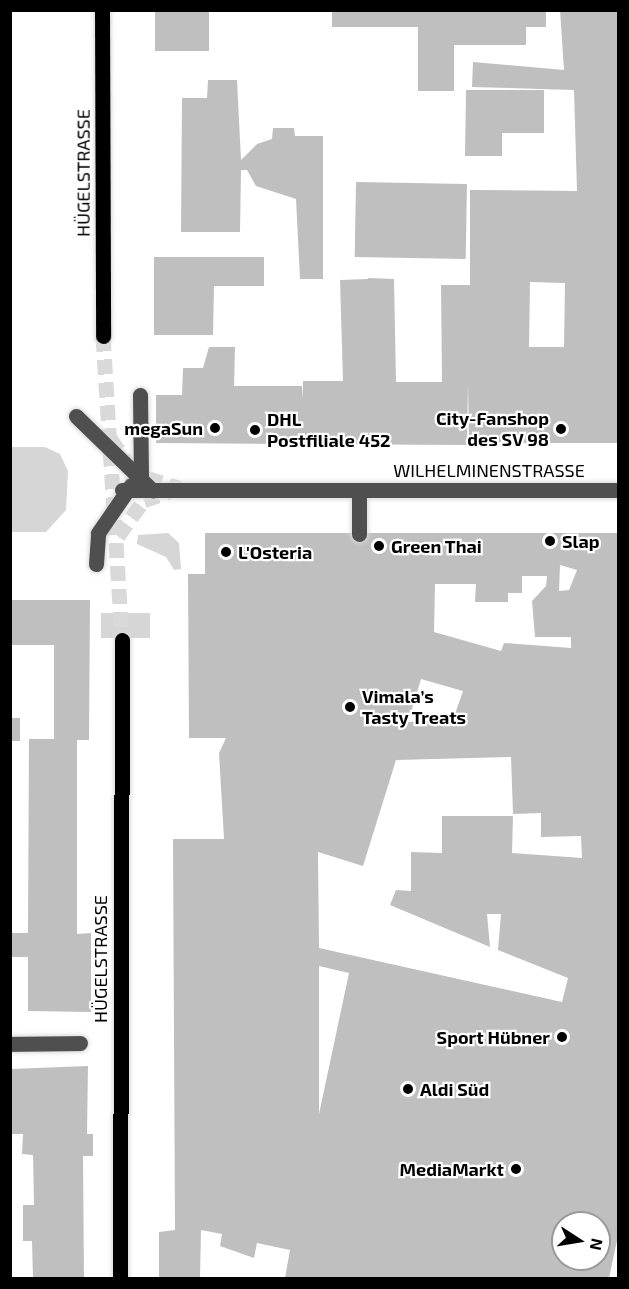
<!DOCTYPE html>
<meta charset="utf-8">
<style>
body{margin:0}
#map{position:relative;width:629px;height:1289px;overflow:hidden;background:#fff;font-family:"Exo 2",sans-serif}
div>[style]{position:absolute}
.green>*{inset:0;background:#d6d6d6;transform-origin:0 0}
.building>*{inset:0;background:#bfbfbf;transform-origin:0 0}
.major-tunnel>*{height:15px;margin-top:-7.5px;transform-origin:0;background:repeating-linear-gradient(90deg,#d9d9d9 0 15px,transparent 0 23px)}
.roads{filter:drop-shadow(0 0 2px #dbdbdb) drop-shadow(0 0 2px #dbdbdb)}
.minor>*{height:15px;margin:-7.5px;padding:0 7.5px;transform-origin:7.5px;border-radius:7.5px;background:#4f4f4f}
.major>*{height:15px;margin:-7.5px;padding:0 7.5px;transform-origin:7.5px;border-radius:7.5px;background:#000}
.dots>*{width:16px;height:16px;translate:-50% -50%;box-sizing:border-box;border:3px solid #fff;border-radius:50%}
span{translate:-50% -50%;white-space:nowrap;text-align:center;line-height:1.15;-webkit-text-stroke:4.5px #fff;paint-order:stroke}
.street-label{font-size:18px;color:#000}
.poi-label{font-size:18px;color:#000;font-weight:700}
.right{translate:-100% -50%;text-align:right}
.left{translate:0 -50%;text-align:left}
.frame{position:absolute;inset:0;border:12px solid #000;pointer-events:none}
.north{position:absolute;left:551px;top:1211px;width:60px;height:60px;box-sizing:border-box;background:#fff;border:2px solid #999;border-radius:50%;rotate:102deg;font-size:16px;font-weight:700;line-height:24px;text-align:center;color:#000}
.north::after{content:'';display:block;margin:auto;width:21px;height:27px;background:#000;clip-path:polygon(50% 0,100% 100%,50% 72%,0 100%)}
</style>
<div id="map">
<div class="green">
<i style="clip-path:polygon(11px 447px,45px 447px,60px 454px,68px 471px,66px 510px,46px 532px,11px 532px)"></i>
<i style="clip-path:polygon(168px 533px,179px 543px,181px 569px,174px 570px,166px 557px,137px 544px,138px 535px)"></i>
<i style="left:101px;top:613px;width:49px;height:25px"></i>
</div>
<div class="building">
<i style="left:155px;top:10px;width:54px;height:41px"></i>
<i style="clip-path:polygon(332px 10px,546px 10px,546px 27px,526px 27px,526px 45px,454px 45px,454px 91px,418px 91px,418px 27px,332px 27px)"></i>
<i style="clip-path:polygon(evenodd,560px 10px,618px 10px,618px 443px,469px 443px,468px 382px,467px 445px,156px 443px,156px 395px,182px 395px,183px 368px,203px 368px,209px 347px,235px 347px,234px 386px,302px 386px,303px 399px,303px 381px,343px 381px,340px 280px,368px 279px,368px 285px,368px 278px,394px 279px,396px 382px,442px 382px,441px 285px,470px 285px,470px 190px,577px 191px,574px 90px,472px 87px,473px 62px,564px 70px,560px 10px,530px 282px,565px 283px,564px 347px,529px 347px,530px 282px)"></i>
<i style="clip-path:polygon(208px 80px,237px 80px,241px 160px,257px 144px,272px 139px,273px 128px,294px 128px,295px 136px,323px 136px,323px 279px,300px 279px,296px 199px,256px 186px,247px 170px,241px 170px,240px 232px,181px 232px,182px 98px,207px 98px)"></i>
<i style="clip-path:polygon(466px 90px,544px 90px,544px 133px,502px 133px,502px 156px,465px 156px)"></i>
<i style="left:356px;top:182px;width:111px;height:75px;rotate:1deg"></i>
<i style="clip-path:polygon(154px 257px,264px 257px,264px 286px,214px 286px,213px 335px,154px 335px)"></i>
<i style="clip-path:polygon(evenodd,205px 533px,618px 533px,618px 1236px,609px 1278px,285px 1278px,290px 1250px,257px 1243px,254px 1258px,220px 1246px,222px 1234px,201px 1230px,200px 1278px,159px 1278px,159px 1232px,175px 1230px,173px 839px,224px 839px,219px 753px,226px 738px,189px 738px,188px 574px,205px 574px,205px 533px,560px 565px,577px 570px,569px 590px,559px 591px,560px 565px,205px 533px,522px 576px,547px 576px,546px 586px,532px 601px,535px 637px,571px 637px,571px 648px,504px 643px,501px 651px,434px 632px,435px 584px,476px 584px,475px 602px,508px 602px,508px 593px,522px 593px,522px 576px,205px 533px,421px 679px,463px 691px,455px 714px,447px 720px,408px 722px,421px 679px,205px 533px,511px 757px,513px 814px,541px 813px,541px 837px,581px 836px,582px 858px,512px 853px,513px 816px,442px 816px,442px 853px,411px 852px,411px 891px,396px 890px,390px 905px,490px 947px,487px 914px,501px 914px,498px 950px,568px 978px,562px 1002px,319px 948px,318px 852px,363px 866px,396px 760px,511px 757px,205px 533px,319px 966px,349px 973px,319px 1114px,319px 966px,205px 533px,563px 1223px,599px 1223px,599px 1259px,563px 1259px,563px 1223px)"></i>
<i style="clip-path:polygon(10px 600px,90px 600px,89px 740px,77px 740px,77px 934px,91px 933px,91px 1012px,28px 1011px,28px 957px,10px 957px,10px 933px,28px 933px,29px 739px,54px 739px,54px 645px,10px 645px)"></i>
<i style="left:10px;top:718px;width:10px;height:23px"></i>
<i style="clip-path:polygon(88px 1066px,87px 1134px,93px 1134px,93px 1156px,83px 1156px,84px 1278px,33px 1278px,32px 1241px,23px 1241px,23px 1205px,34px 1205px,33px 1155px,22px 1154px,23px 1134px,10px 1134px,11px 1069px)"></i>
</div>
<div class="major-tunnel">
<i style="left:103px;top:336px;width:305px;rotate:86.4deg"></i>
<i style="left:110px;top:438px;width:32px;rotate:55deg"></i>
<i style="left:128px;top:464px;width:24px;rotate:36deg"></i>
<i style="left:147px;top:478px;width:34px;rotate:17deg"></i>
<i style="left:118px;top:536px;width:44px;rotate:-54.2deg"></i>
<i style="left:144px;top:500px;width:26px;rotate:-18deg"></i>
</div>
<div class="roads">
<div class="minor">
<i style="left:140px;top:395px;width:83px;rotate:89.3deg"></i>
<i style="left:76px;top:416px;width:107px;rotate:44.2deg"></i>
<i style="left:122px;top:490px;width:496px"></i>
<i style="left:359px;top:490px;width:44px;rotate:90deg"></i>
<i style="left:96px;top:564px;width:31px;rotate:-86deg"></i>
<i style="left:98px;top:533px;width:58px;rotate:-55.5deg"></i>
<i style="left:10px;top:1044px;width:70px;rotate:-0.8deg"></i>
</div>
<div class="major">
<i style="left:102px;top:10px;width:326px;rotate:89.8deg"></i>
<i style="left:120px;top:1278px;width:638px;rotate:-89.82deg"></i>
</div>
</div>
<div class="dots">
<i style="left:215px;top:428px;background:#000"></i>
<i style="left:561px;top:429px;background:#000"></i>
<i style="left:255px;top:430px;background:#000"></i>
<i style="left:550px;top:541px;background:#000"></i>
<i style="left:379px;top:546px;background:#000"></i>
<i style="left:226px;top:552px;background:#000"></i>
<i style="left:350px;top:707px;background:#000"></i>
<i style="left:562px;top:1037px;background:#000"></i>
<i style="left:408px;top:1089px;background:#000"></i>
<i style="left:516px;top:1169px;background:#000"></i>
</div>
<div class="street-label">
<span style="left:83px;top:173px;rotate:-90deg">HÜGELSTRASSE</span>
<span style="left:489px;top:470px">WILHELMINENSTRASSE</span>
<span style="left:100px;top:959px;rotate:-90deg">HÜGELSTRASSE</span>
</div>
<div class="poi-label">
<span class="right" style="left:549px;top:429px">City-Fanshop<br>des SV 98</span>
<span class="left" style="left:267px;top:430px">DHL<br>Postfiliale 452</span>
<span class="right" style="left:203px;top:428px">megaSun</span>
<span class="left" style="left:562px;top:541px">Slap</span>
<span class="left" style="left:391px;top:546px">Green Thai</span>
<span class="left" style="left:238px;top:552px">L'Osteria</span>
<span class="left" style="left:362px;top:707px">Vimala’s<br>Tasty Treats</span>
<span class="right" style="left:550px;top:1037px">Sport Hübner</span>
<span class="left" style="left:420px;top:1089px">Aldi Süd</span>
<span class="right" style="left:504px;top:1169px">MediaMarkt</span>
</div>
<div class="frame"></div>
<div class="north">N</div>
</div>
